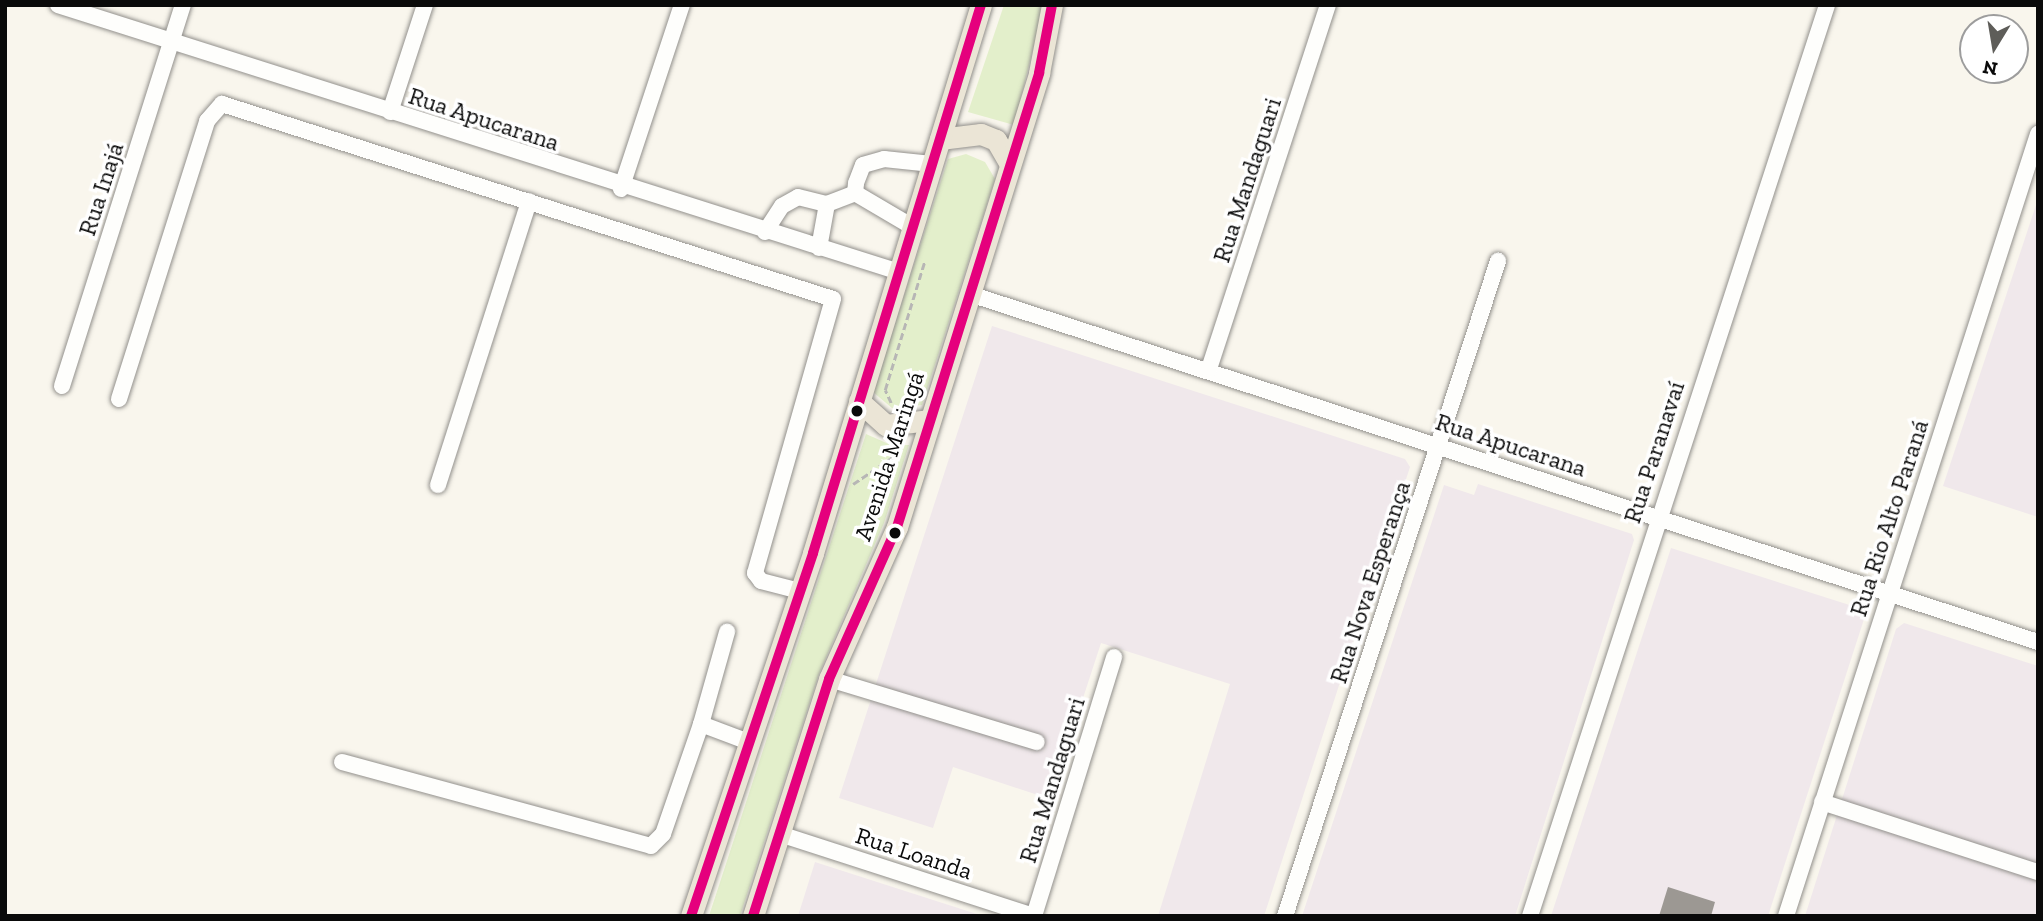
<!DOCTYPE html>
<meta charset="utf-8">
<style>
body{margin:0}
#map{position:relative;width:2043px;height:921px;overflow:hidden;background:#f9f6ed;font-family:"Zilla Slab",serif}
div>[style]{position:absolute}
.industrial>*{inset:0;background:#f0e8eb}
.green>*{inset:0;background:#e3efcb}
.building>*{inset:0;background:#9c9893}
.path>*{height:2.5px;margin-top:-1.25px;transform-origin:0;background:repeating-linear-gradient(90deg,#b7b6b5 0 7px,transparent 0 10.5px)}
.roads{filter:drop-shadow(0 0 2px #92908c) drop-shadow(0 0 2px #92908c)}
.minor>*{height:16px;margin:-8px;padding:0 8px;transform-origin:8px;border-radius:8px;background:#fefefc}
.major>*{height:21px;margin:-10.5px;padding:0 10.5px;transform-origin:10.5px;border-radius:10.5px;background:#ebe5d6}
.bus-1>*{height:10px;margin:-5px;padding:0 5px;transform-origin:5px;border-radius:5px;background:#e5007d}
.dots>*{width:19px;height:19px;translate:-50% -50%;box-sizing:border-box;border:4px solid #fff;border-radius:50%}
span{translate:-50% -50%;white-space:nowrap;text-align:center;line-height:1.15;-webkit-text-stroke:7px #fff;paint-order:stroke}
.street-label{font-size:24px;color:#0a0a0a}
.frame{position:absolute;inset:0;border:7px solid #0a0a0a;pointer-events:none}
.north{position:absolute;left:1959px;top:14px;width:70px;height:70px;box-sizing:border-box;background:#fff;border:2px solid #9d9d9d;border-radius:50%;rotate:191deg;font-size:19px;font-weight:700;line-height:28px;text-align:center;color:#0a0a0a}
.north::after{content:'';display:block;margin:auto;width:24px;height:32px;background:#5e5d59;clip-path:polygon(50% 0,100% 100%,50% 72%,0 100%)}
</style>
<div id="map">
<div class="industrial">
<i style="clip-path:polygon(2038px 199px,2038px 517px,1943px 486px)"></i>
<i style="clip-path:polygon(992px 326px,1405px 459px,1410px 467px,1264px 916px,1158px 916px,1230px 684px,1101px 643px,1050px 799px,953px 767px,933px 828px,839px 798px)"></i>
<i style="clip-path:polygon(1478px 484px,1632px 534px,1634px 540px,1515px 916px,1302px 916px,1444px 485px,1474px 495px)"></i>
<i style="clip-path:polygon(1671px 548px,1862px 609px,1865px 616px,1768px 916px,1551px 916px)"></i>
<i style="clip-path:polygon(1904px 623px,2038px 666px,2038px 916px,1805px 916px,1896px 629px)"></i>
<i style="clip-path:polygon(815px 862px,983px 916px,798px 916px)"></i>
</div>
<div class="green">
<i style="clip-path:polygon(1004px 5px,1044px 5px,1014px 125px,968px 112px)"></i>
<i style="clip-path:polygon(966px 154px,985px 162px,995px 179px,922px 405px,892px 408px,873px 392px,948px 159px)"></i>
<i style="clip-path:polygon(866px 434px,891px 445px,909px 445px,884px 523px,819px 674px,740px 916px,709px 916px)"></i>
</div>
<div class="building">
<i style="clip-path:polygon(1668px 887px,1715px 902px,1711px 916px,1659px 916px)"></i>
</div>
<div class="path">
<i style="left:891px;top:403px;width:14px;rotate:-115deg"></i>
<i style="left:885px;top:390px;width:136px;rotate:-72.9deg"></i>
<i style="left:853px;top:484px;width:57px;rotate:-34.2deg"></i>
</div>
<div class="roads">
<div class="minor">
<i style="left:58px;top:5px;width:879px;rotate:17.61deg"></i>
<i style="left:390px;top:112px;width:113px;rotate:-71.9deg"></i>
<i style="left:621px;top:189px;width:194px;rotate:-71.7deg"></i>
<i style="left:911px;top:226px;width:65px;rotate:-149.5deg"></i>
<i style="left:855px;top:193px;width:10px;rotate:-84deg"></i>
<i style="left:856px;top:183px;width:19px;rotate:-69deg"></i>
<i style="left:863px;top:165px;width:22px;rotate:-16deg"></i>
<i style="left:884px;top:159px;width:48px;rotate:5.9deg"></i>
<i style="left:765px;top:232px;width:31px;rotate:-57deg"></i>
<i style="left:782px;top:206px;width:18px;rotate:-29deg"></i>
<i style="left:798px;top:197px;width:30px;rotate:14deg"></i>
<i style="left:819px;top:248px;width:45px;rotate:-79.7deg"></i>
<i style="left:827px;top:204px;width:30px;rotate:-21deg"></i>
<i style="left:970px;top:294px;width:1123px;rotate:18.05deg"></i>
<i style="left:1209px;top:369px;width:383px;rotate:-71.9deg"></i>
<i style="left:62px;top:386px;width:400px;rotate:-72.4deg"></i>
<i style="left:119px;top:399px;width:292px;rotate:-72.4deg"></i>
<i style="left:207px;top:121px;width:23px;rotate:-49deg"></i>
<i style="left:222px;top:104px;width:641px;rotate:17.7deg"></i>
<i style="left:833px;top:299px;width:285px;rotate:105.9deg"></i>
<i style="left:755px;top:573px;width:10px;rotate:53deg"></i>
<i style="left:761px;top:581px;width:40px;rotate:14.4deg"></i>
<i style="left:438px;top:485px;width:298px;rotate:-72.2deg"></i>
<i style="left:829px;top:679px;width:217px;rotate:16.9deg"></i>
<i style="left:701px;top:724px;width:96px;rotate:-74.2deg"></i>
<i style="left:342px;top:762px;width:320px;rotate:15.2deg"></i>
<i style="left:651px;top:846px;width:17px;rotate:-45deg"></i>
<i style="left:663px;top:834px;width:116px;rotate:-70.9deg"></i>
<i style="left:701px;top:724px;width:51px;rotate:20.6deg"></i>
<i style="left:1822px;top:802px;width:227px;rotate:18deg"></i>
<i style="left:780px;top:834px;width:267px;rotate:17.9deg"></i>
<i style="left:1034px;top:916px;width:271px;rotate:-72.8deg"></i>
<i style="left:1285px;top:916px;width:689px;rotate:-71.99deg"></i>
<i style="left:1530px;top:916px;width:958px;rotate:-71.94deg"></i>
<i style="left:1786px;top:916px;width:822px;rotate:-72.14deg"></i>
</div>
<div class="major">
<i style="left:940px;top:139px;width:41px;rotate:-7deg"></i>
<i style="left:981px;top:134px;width:16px;rotate:22deg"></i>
<i style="left:996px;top:140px;width:28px;rotate:60deg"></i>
<i style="left:859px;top:401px;width:36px;rotate:42deg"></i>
<i style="left:886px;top:425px;width:43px;rotate:-6.6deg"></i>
<i style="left:691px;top:916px;width:383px;rotate:-71.4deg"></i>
<i style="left:813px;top:553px;width:573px;rotate:-72.96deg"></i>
<i style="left:753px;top:916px;width:249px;rotate:-72.2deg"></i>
<i style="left:829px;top:679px;width:167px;rotate:-65.9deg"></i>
<i style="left:897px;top:527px;width:476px;rotate:-72.6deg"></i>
<i style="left:1039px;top:73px;width:69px;rotate:-79.2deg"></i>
</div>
</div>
<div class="bus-1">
<i style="left:691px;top:916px;width:383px;rotate:-71.4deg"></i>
<i style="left:813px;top:553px;width:573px;rotate:-72.96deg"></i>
<i style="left:753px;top:916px;width:249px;rotate:-72.2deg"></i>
<i style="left:829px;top:679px;width:167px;rotate:-65.9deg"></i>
<i style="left:897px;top:527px;width:476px;rotate:-72.6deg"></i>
<i style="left:1039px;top:73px;width:69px;rotate:-79.2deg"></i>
</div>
<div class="dots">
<i style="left:857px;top:411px;background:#0a0a0a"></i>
<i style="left:895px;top:533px;background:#0a0a0a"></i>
</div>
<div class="street-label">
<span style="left:484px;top:119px;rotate:18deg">Rua Apucarana</span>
<span style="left:1247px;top:180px;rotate:-72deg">Rua Mandaguari</span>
<span style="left:101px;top:189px;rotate:-72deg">Rua Inajá</span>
<span style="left:1511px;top:445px;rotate:18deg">Rua Apucarana</span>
<span style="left:1654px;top:452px;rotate:-72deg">Rua Paranavaí</span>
<span style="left:889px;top:456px;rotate:-72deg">Avenida Maringá</span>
<span style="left:1889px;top:518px;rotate:-72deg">Rua Rio Alto Paraná</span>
<span style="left:1370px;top:582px;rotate:-72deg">Rua Nova Esperança</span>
<span style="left:1052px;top:780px;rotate:-73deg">Rua Mandaguari</span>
<span style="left:914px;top:853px;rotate:18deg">Rua Loanda</span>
</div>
<div class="frame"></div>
<div class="north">N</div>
</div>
